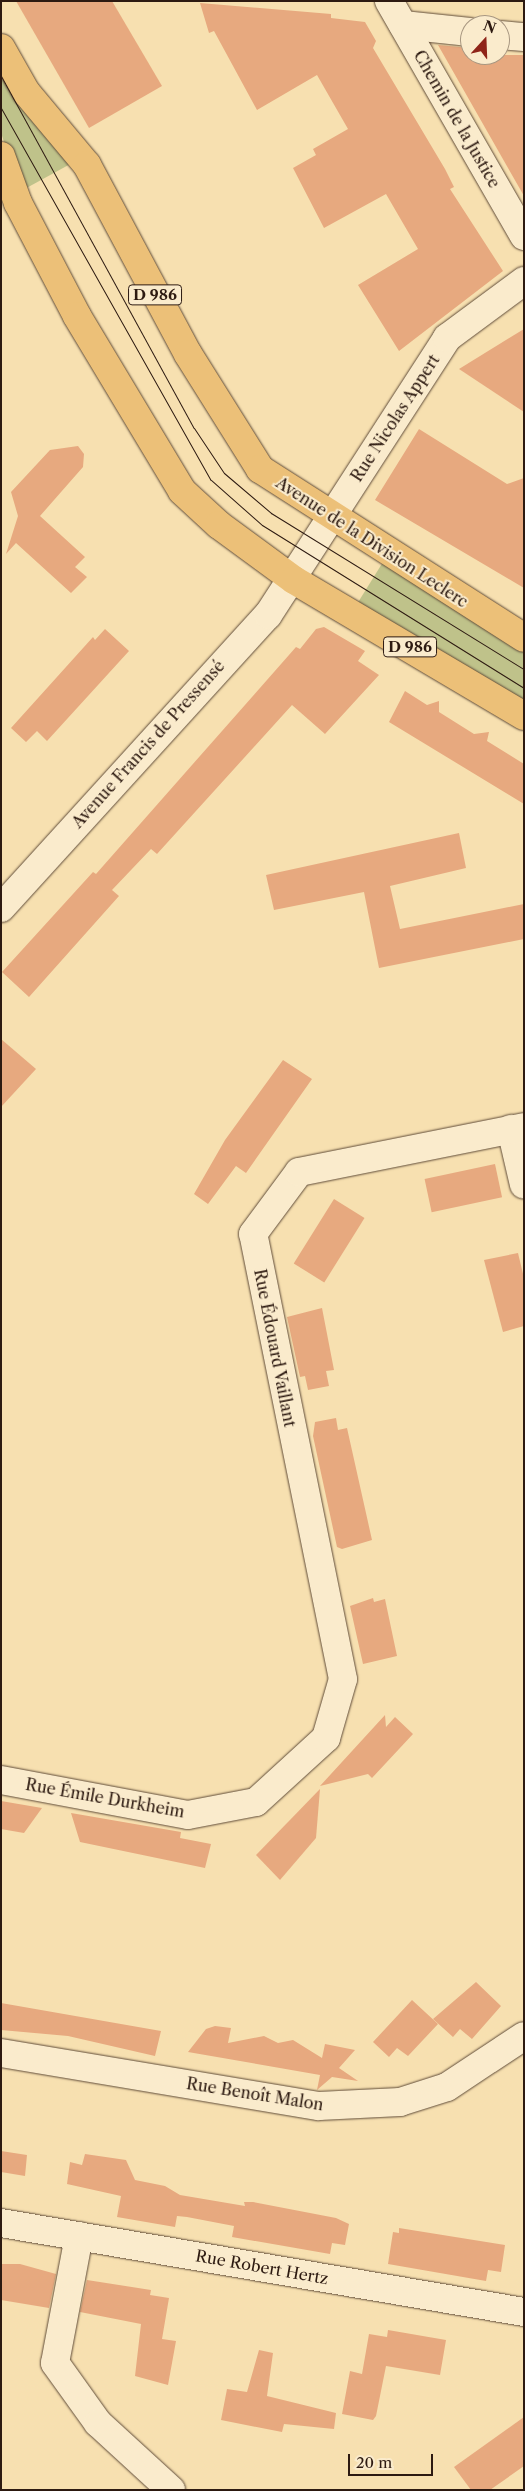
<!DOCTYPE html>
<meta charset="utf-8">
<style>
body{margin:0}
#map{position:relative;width:525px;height:2491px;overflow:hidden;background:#f7e0b0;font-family:"Libre Caslon Text",serif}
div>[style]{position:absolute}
.green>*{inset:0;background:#bfc28a}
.building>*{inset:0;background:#e7a97f;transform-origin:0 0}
.roads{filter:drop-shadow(0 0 1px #604c39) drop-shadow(0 0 1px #604c39)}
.minor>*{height:28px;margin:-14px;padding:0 14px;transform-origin:14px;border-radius:14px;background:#faebcc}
.major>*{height:28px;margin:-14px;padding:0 14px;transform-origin:14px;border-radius:14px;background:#ecc078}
.tram>*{height:1px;margin:-0.5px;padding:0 0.5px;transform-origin:0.5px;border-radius:0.5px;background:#2d1a11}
span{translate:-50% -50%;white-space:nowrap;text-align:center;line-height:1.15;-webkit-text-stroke:4px #faebcc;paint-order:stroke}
.shield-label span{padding:1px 4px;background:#faebcc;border:1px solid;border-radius:4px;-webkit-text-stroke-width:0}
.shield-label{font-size:15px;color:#2d1a11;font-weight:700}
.street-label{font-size:16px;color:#2d1a11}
.frame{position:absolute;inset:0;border:2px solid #2d1a11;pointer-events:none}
.north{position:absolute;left:460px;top:15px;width:50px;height:50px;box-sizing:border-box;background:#faebcc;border:1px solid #a89781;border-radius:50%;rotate:20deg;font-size:14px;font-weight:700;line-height:20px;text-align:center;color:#2d1a11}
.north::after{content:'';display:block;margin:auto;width:18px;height:22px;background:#8f2418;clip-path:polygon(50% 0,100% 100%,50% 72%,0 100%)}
.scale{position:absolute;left:348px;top:2454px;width:85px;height:22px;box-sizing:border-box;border:2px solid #2d1a11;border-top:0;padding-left:6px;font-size:15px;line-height:18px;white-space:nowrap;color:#2d1a11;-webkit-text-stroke:4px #faebcc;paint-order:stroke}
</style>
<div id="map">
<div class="green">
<i style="clip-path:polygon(1px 64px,74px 162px,21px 191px,1px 133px)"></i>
<i style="clip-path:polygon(383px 562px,524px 650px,524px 708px,357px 604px)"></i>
</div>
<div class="building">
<i style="clip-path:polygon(16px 1px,112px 1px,162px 86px,89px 128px)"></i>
<i style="clip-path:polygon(200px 3px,331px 14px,331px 18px,365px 22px,376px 41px,373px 48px,445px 169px,454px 187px,450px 189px,503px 271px,399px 351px,358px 285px,418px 249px,386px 194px,324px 228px,293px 168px,316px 155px,313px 149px,348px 129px,317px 75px,257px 110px,214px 31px,209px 33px)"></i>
<i style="clip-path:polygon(438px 45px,470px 48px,470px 55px,524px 55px,524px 196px)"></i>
<i style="clip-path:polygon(524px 329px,524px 412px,459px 369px)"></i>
<i style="clip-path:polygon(419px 429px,507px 484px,524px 478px,524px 588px,375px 500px)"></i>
<i style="clip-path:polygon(78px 446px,84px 454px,83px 467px,40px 516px,85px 557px,75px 567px,87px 577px,71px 593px,16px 543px,6px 554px,18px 516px,11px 492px,50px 450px)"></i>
<i style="clip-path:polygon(324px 627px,365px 651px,358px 661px,379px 675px,325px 734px,292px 705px,157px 854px,151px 849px,112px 890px,119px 896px,29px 997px,2px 972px,93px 872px,96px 874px,296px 647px,300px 649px,316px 629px)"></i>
<i style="clip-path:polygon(105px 629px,129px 651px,47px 741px,37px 731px,26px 742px,11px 728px,93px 637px,95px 640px)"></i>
<i style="clip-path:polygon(405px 691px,427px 705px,439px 701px,439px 712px,474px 734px,489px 732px,487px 741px,524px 764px,524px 804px,389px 722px)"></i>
<i style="clip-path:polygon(459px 833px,466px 868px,390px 886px,400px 929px,524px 904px,524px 939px,379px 968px,364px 892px,274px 910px,266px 875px)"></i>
<i style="clip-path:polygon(1px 1039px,36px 1069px,1px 1107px)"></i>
<i style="clip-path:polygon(283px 1060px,312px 1079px,246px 1173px,236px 1166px,208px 1204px,194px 1194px,225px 1140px)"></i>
<i style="left:495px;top:1164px;width:34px;height:72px;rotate:78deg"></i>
<i style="left:334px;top:1199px;width:36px;height:76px;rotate:32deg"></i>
<i style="clip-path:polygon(518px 1253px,524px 1278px,524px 1326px,503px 1332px,484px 1260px)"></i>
<i style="clip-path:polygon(322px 1308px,334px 1370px,326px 1371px,329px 1386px,308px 1390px,305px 1376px,300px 1377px,287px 1317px)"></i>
<i style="clip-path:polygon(336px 1418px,338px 1430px,347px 1428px,372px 1540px,342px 1549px,337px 1547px,313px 1436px,315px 1422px)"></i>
<i style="clip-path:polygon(373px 1598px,374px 1602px,385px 1599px,397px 1656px,363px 1664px,350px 1606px)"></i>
<i style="clip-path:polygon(385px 1715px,386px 1727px,395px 1717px,413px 1734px,372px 1778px,368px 1774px,320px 1786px)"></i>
<i style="clip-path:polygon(320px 1789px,316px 1838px,280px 1880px,256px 1855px)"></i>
<i style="clip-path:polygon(1px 1801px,42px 1808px,24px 1833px,1px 1829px)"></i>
<i style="clip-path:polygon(71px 1813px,181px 1832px,180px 1838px,211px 1844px,205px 1868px,80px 1842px)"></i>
<i style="clip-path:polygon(476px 1982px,501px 2006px,472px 2039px,460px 2029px,453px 2037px,433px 2019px)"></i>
<i style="clip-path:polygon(412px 2000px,438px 2024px,408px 2056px,397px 2048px,389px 2057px,373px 2042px)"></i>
<i style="clip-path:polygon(1px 2003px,161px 2031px,155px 2056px,68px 2036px,1px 2030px)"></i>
<i style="clip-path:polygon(215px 2026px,231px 2028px,228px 2043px,264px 2036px,278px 2043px,293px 2040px,322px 2058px,325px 2044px,355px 2050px,339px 2068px,358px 2081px,332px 2077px,317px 2090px,320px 2075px,188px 2052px,206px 2029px)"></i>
<i style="clip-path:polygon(1px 2151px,27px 2155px,25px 2176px,1px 2172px)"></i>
<i style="clip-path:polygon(85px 2154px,126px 2160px,135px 2180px,165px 2186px,180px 2195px,245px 2206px,244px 2202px,253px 2202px,336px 2218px,349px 2224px,345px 2245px,332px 2243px,330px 2254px,232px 2237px,234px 2226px,187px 2217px,177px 2216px,175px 2227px,117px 2217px,121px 2196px,67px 2184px,70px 2162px,82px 2165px)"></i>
<i style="clip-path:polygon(399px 2228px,505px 2245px,501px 2272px,488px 2270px,486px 2281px,388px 2264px,393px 2232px,399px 2233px)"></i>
<i style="clip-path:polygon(1px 2264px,20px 2264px,56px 2274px,49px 2308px,1px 2300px)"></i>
<i style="clip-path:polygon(87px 2280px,151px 2290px,150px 2295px,169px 2298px,162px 2339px,176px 2341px,168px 2385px,135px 2376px,141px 2324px,80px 2312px)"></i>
<i style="clip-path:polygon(388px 2330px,446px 2340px,440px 2375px,386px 2366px,376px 2416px,373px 2420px,342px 2414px,350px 2371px,362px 2374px,369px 2334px,387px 2337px)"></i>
<i style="clip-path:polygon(259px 2350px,273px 2353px,267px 2396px,336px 2413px,334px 2429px,284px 2424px,282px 2432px,221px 2420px,227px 2389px,247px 2392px)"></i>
<i style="clip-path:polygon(524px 2417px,524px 2466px,490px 2490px,471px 2490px,454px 2467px)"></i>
</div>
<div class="roads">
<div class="minor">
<i style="left:389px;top:1px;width:271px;rotate:60.1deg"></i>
<i style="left:403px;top:25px;width:67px;rotate:6deg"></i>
<i style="left:500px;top:35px;width:24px;rotate:5deg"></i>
<i style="left:1px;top:908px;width:396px;rotate:-47.7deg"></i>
<i style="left:268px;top:615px;width:330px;rotate:-57.1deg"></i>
<i style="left:447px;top:338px;width:96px;rotate:-36.5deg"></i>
<i style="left:511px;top:1129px;width:57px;rotate:76.9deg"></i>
<i style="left:1px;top:1780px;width:190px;rotate:10.6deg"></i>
<i style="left:188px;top:1815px;width:69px;rotate:-10.8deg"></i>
<i style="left:256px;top:1802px;width:95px;rotate:-42.4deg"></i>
<i style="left:326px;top:1738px;width:61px;rotate:-73.9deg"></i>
<i style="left:343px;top:1679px;width:454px;rotate:-101.4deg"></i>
<i style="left:253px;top:1234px;width:77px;rotate:-53.4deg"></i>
<i style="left:299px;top:1172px;width:229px;rotate:-11.3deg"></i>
<i style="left:1px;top:2053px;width:322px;rotate:9.5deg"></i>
<i style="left:319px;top:2106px;width:81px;rotate:-2.8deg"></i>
<i style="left:400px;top:2102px;width:49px;rotate:-17.7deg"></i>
<i style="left:447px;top:2087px;width:92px;rotate:-33.5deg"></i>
<i style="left:1px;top:2223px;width:531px;rotate:9.66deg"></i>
<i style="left:79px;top:2236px;width:129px;rotate:100.7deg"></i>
<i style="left:55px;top:2363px;width:74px;rotate:54.4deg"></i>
<i style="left:98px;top:2423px;width:99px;rotate:42.5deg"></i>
</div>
<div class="major">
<i style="left:1px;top:48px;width:51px;rotate:60.4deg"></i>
<i style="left:26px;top:92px;width:95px;rotate:50.1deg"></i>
<i style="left:87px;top:165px;width:214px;rotate:61.9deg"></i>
<i style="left:188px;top:354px;width:136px;rotate:57.9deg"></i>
<i style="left:260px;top:469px;width:313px;rotate:32.6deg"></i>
<i style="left:1px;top:156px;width:50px;rotate:70.1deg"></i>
<i style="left:18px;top:203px;width:127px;rotate:62.4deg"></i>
<i style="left:77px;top:316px;width:204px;rotate:59deg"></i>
<i style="left:182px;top:491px;width:50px;rotate:42.6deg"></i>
<i style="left:219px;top:525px;width:93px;rotate:36.3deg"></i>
<i style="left:294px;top:580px;width:267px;rotate:30.6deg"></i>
</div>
</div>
<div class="tram">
<i style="left:1px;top:76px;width:401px;rotate:61.3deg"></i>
<i style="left:194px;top:428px;width:54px;rotate:56.3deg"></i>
<i style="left:224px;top:473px;width:62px;rotate:40.4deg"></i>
<i style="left:271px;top:513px;width:297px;rotate:31.7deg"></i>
<i style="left:1px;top:108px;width:427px;rotate:60.6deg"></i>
<i style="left:211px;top:480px;width:68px;rotate:41.4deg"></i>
<i style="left:262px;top:525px;width:309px;rotate:31.9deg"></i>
</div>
<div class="shield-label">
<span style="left:155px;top:295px">D 986</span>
<span style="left:410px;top:647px">D 986</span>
</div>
<div class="street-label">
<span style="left:457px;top:119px;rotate:60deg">Chemin de la Justice</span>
<span style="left:395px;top:418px;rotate:-57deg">Rue Nicolas Appert</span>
<span style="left:372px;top:542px;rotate:33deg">Avenue de la Division Leclerc</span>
<span style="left:148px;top:744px;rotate:-48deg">Avenue Francis de Pressensé</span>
<span style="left:275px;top:1348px;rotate:79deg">Rue Édouard Vaillant</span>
<span style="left:105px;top:1798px;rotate:10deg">Rue Émile Durkheim</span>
<span style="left:255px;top:2094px;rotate:9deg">Rue Benoît Malon</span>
<span style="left:262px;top:2267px;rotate:10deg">Rue Robert Hertz</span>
</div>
<div class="frame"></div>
<div class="north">N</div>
<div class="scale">20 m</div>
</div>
